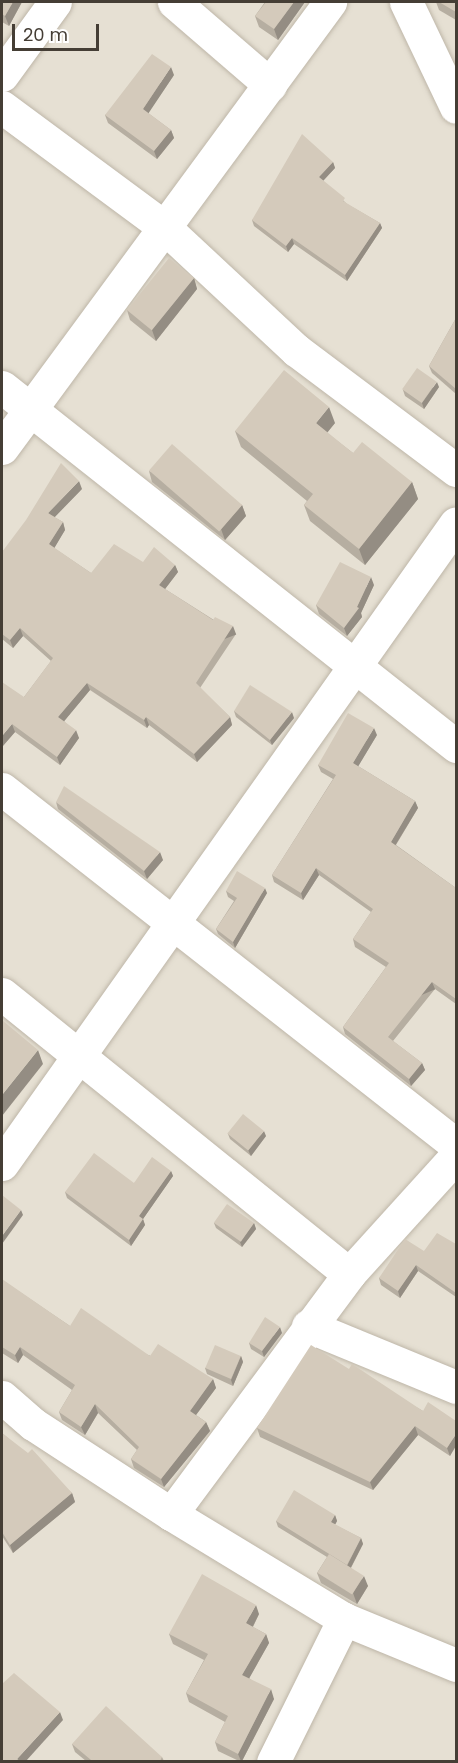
<!DOCTYPE html>
<style>
body{margin:0}
#map{position:relative;width:458px;height:1763px;overflow:hidden;background:#f2eee5;font-family:Poppins,sans-serif}
div>[style]{position:absolute}
.residential>*{inset:0;background:#e6e0d3;transform-origin:0 0}
.roads{filter:drop-shadow(0 0 2px #beb6a8) drop-shadow(0 0 2px #beb6a8)}
.street>*{height:33px;margin:-16.5px;padding:0 16.5px;transform-origin:16.5px;border-radius:16.5px;background:#fff}
.wall>*{inset:0;background:#b6aea1}
.shaded-wall>*{inset:0;background:#948d83;transform-origin:0 0}
.building>*{inset:0;background:#d4cabb;transform-origin:0 0}
span{translate:-50% -50%;white-space:nowrap;text-align:center;line-height:1.15;-webkit-text-stroke:4.5px #fff;paint-order:stroke}
.frame{position:absolute;inset:0;border:3px solid #453e35;pointer-events:none}
.scale{position:absolute;left:12px;top:24px;width:87px;height:27px;box-sizing:border-box;border:3px solid #453e35;border-top:0;padding-left:8px;font-size:18px;line-height:21px;white-space:nowrap;color:#453e35;-webkit-text-stroke:4px #fff;paint-order:stroke}
</style>
<div id="map">
<div class="residential">
<i style="left:2px;top:2px;width:454px;height:1759px"></i>
</div>
<div class="roads">
<div class="street">
<i style="left:174px;top:2px;width:127px;rotate:40.8deg"></i>
<i style="left:406px;top:2px;width:116px;rotate:64.5deg"></i>
<i style="left:2px;top:75px;width:90px;rotate:-54deg"></i>
<i style="left:2px;top:107px;width:200px;rotate:36.5deg"></i>
<i style="left:163px;top:226px;width:182px;rotate:43deg"></i>
<i style="left:296px;top:350px;width:200px;rotate:36.9deg"></i>
<i style="left:2px;top:387px;width:579px;rotate:38.34deg"></i>
<i style="left:2px;top:448px;width:554px;rotate:-53.67deg"></i>
<i style="left:2px;top:789px;width:577px;rotate:38.1deg"></i>
<i style="left:2px;top:994px;width:446px;rotate:38.9deg"></i>
<i style="left:2px;top:1164px;width:785px;rotate:-54.69deg"></i>
<i style="left:308px;top:1326px;width:160px;rotate:22.4deg"></i>
<i style="left:2px;top:1397px;width:41px;rotate:41.1deg"></i>
<i style="left:33px;top:1424px;width:165px;rotate:33.1deg"></i>
<i style="left:171px;top:1514px;width:202px;rotate:31.3deg"></i>
<i style="left:344px;top:1619px;width:121px;rotate:22.3deg"></i>
<i style="left:171px;top:1514px;width:299px;rotate:-53.4deg"></i>
<i style="left:349px;top:1274px;width:159px;rotate:-47.8deg"></i>
<i style="left:273px;top:1762px;width:160px;rotate:-63.6deg"></i>
</div>
</div>
<div class="wall">
<i style="clip-path:polygon(2px 2px,22px 2px,9px 26px,2px 22px)"></i>
<i style="clip-path:polygon(264px 2px,305px 2px,278px 40px,259px 27px,255px 16px,265px 2px)"></i>
<i style="clip-path:polygon(436px 2px,456px 2px,456px 20px,439px 10px)"></i>
<i style="clip-path:polygon(174px 75px,148px 113px,171px 130px,174px 138px,157px 159px,108px 123px,105px 115px)"></i>
<i style="clip-path:polygon(333px 162px,335px 168px,323px 181px,347px 204px,380px 223px,382px 228px,347px 281px,294px 244px,288px 252px,254px 226px,252px 220px)"></i>
<i style="clip-path:polygon(194px 278px,197px 289px,156px 341px,130px 320px,127px 310px)"></i>
<i style="clip-path:polygon(456px 318px,456px 394px,432px 373px,429px 366px)"></i>
<i style="clip-path:polygon(439px 387px,424px 409px,405px 396px,403px 390px)"></i>
<i style="clip-path:polygon(335px 423px,327px 433px,353px 453px,412px 482px,418px 499px,365px 565px,310px 521px,304px 505px,307px 501px,241px 447px,235px 431px)"></i>
<i style="clip-path:polygon(149px 471px,242px 505px,246px 516px,225px 540px,152px 482px)"></i>
<i style="clip-path:polygon(82px 489px,54px 517px,63px 522px,65px 530px,54px 548px,91px 573px,143px 562px,175px 565px,178px 572px,165px 589px,236px 634px,200px 688px,230px 717px,232px 725px,197px 762px,149px 725px,147px 728px,90px 690px,64px 721px,79px 738px,60px 765px,15px 732px,2px 747px,24px 697px,51px 661px,23px 636px,13px 648px,2px 639px,2px 552px)"></i>
<i style="clip-path:polygon(374px 585px,361px 613px,362px 617px,347px 636px,319px 614px,316px 605px)"></i>
<i style="clip-path:polygon(234px 711px,294px 718px,272px 745px,236px 717px)"></i>
<i style="clip-path:polygon(377px 735px,358px 766px,415px 801px,418px 808px,396px 845px,456px 888px,456px 1004px,435px 989px,393px 1041px,422px 1063px,425px 1070px,411px 1086px,345px 1034px,343px 1027px,386px 967px,355px 947px,353px 939px,371px 912px,319px 875px,303px 900px,274px 882px,272px 875px,333px 779px,321px 772px,318px 765px)"></i>
<i style="clip-path:polygon(56px 802px,163px 860px,147px 879px,58px 809px)"></i>
<i style="clip-path:polygon(226px 891px,267px 893px,235px 948px,218px 934px,216px 929px,234px 901px,228px 897px)"></i>
<i style="clip-path:polygon(228px 1134px,266px 1136px,251px 1156px,230px 1139px)"></i>
<i style="clip-path:polygon(171px 1171px,173px 1176px,143px 1219px,145px 1225px,131px 1246px,67px 1198px,65px 1192px,134px 1183px)"></i>
<i style="clip-path:polygon(214px 1223px,254px 1223px,256px 1229px,242px 1247px,216px 1228px)"></i>
<i style="clip-path:polygon(456px 1244px,456px 1297px,418px 1271px,400px 1298px,381px 1285px,379px 1278px,424px 1251px)"></i>
<i style="clip-path:polygon(2px 1280px,70px 1326px,213px 1379px,216px 1388px,196px 1415px,206px 1422px,210px 1431px,164px 1487px,134px 1468px,131px 1459px,137px 1450px,98px 1413px,85px 1435px,62px 1420px,59px 1412px,72px 1390px,23px 1355px,18px 1363px,2px 1353px)"></i>
<i style="clip-path:polygon(282px 1333px,264px 1357px,251px 1349px,249px 1343px)"></i>
<i style="clip-path:polygon(241px 1356px,243px 1362px,233px 1386px,207px 1374px,205px 1368px)"></i>
<i style="clip-path:polygon(349px 1369px,423px 1411px,456px 1421px,450px 1456px,418px 1435px,373px 1490px,260px 1437px,257px 1428px)"></i>
<i style="clip-path:polygon(2px 1433px,72px 1493px,75px 1502px,13px 1553px,2px 1536px)"></i>
<i style="clip-path:polygon(335px 1515px,337px 1521px,335px 1525px,361px 1538px,363px 1544px,351px 1568px,368px 1586px,357px 1604px,321px 1583px,317px 1573px,327px 1557px,278px 1527px,276px 1521px)"></i>
<i style="clip-path:polygon(259px 1614px,253px 1627px,266px 1634px,269px 1643px,249px 1678px,274px 1699px,242px 1761px,239px 1761px,218px 1751px,215px 1742px,225px 1722px,189px 1702px,186px 1693px,204px 1660px,173px 1644px,169px 1634px)"></i>
<i style="clip-path:polygon(72px 1744px,162px 1757px,164px 1761px,86px 1761px,75px 1752px)"></i>
</div>
<div class="shaded-wall">
<i style="clip-path:polygon(13px 2px,22px 2px,9px 26px,5px 16px)"></i>
<i style="clip-path:polygon(294px 2px,305px 2px,278px 40px,274px 29px)"></i>
<i style="clip-path:polygon(171px 67px,174px 75px,146px 117px,143px 109px)"></i>
<i style="clip-path:polygon(171px 130px,174px 138px,157px 159px,154px 151px)"></i>
<i style="clip-path:polygon(333px 162px,335px 168px,321px 183px,319px 177px)"></i>
<i style="clip-path:polygon(380px 223px,382px 228px,347px 281px,345px 275px)"></i>
<i style="clip-path:polygon(292px 238px,294px 244px,288px 252px,286px 246px)"></i>
<i style="clip-path:polygon(194px 278px,197px 289px,156px 341px,152px 330px)"></i>
<i style="clip-path:polygon(437px 382px,439px 387px,424px 409px,422px 403px)"></i>
<i style="clip-path:polygon(329px 407px,335px 423px,321px 440px,316px 423px)"></i>
<i style="clip-path:polygon(79px 481px,82px 489px,51px 521px,48px 513px)"></i>
<i style="clip-path:polygon(412px 482px,418px 499px,365px 565px,359px 549px)"></i>
<i style="clip-path:polygon(242px 505px,246px 516px,225px 540px,221px 529px)"></i>
<i style="clip-path:polygon(63px 522px,65px 530px,52px 552px,49px 544px)"></i>
<i style="clip-path:polygon(175px 565px,178px 572px,162px 593px,159px 585px)"></i>
<i style="clip-path:polygon(371px 577px,374px 585px,361px 613px,362px 617px,347px 636px,344px 628px,357px 607px)"></i>
<i style="left:233px;top:626px;width:9px;height:68px;rotate:69deg"></i>
<i style="clip-path:polygon(20px 628px,23px 636px,13px 648px,10px 640px)"></i>
<i style="clip-path:polygon(87px 683px,90px 690px,61px 725px,58px 717px)"></i>
<i style="clip-path:polygon(292px 712px,294px 718px,272px 745px,270px 740px)"></i>
<i style="clip-path:polygon(146px 717px,149px 725px,147px 728px,144px 720px)"></i>
<i style="clip-path:polygon(230px 717px,232px 725px,197px 762px,194px 754px)"></i>
<i style="clip-path:polygon(12px 724px,15px 732px,2px 747px,2px 736px)"></i>
<i style="clip-path:polygon(374px 728px,377px 735px,356px 770px,353px 763px)"></i>
<i style="clip-path:polygon(76px 730px,79px 738px,60px 765px,57px 757px)"></i>
<i style="clip-path:polygon(415px 801px,418px 808px,393px 849px,391px 842px)"></i>
<i style="clip-path:polygon(160px 852px,163px 860px,147px 879px,144px 871px)"></i>
<i style="clip-path:polygon(316px 868px,319px 875px,303px 900px,301px 893px)"></i>
<i style="clip-path:polygon(265px 888px,267px 893px,235px 948px,233px 942px)"></i>
<i style="left:432px;top:982px;width:8px;height:70px;rotate:67deg"></i>
<i style="clip-path:polygon(38px 1050px,43px 1064px,2px 1116px,2px 1095px)"></i>
<i style="clip-path:polygon(422px 1063px,425px 1070px,411px 1086px,409px 1079px)"></i>
<i style="clip-path:polygon(264px 1131px,266px 1136px,251px 1156px,248px 1150px)"></i>
<i style="clip-path:polygon(171px 1171px,173px 1176px,143px 1219px,145px 1225px,131px 1246px,129px 1240px,139px 1216px)"></i>
<i style="clip-path:polygon(21px 1210px,23px 1215px,2px 1244px,2px 1236px)"></i>
<i style="clip-path:polygon(254px 1223px,256px 1229px,242px 1247px,240px 1242px)"></i>
<i style="clip-path:polygon(416px 1265px,418px 1271px,400px 1298px,398px 1291px)"></i>
<i style="clip-path:polygon(280px 1327px,282px 1333px,264px 1357px,262px 1351px)"></i>
<i style="clip-path:polygon(20px 1347px,23px 1355px,18px 1363px,15px 1355px)"></i>
<i style="clip-path:polygon(241px 1356px,243px 1362px,233px 1386px,231px 1380px)"></i>
<i style="clip-path:polygon(213px 1379px,216px 1388px,193px 1419px,190px 1411px)"></i>
<i style="clip-path:polygon(95px 1404px,98px 1413px,85px 1435px,81px 1427px)"></i>
<i style="clip-path:polygon(206px 1422px,210px 1431px,164px 1487px,161px 1479px)"></i>
<i style="clip-path:polygon(415px 1426px,418px 1435px,373px 1490px,370px 1482px)"></i>
<i style="clip-path:polygon(456px 1434px,456px 1446px,450px 1456px,447px 1448px)"></i>
<i style="clip-path:polygon(72px 1493px,75px 1502px,13px 1553px,10px 1545px)"></i>
<i style="clip-path:polygon(335px 1515px,337px 1521px,333px 1528px,331px 1522px)"></i>
<i style="clip-path:polygon(361px 1538px,363px 1544px,349px 1571px,347px 1566px)"></i>
<i style="clip-path:polygon(364px 1576px,368px 1586px,357px 1604px,353px 1593px)"></i>
<i style="clip-path:polygon(256px 1605px,259px 1614px,250px 1632px,246px 1623px)"></i>
<i style="clip-path:polygon(266px 1634px,269px 1643px,246px 1684px,242px 1675px)"></i>
<i style="clip-path:polygon(271px 1689px,274px 1699px,242px 1761px,241px 1761px,238px 1754px)"></i>
<i style="clip-path:polygon(60px 1712px,63px 1720px,26px 1761px,18px 1761px,17px 1759px)"></i>
</div>
<div class="building">
<i style="clip-path:polygon(2px 2px,13px 2px,5px 16px,2px 14px)"></i>
<i style="clip-path:polygon(266px 2px,294px 2px,274px 29px,255px 16px)"></i>
<i style="clip-path:polygon(439px 2px,456px 2px,456px 12px)"></i>
<i style="clip-path:polygon(152px 54px,171px 67px,143px 109px,171px 130px,154px 151px,105px 115px)"></i>
<i style="clip-path:polygon(302px 134px,333px 162px,319px 177px,345px 198px,343px 201px,380px 223px,345px 275px,292px 238px,286px 246px,252px 220px)"></i>
<i style="left:169px;top:258px;width:32px;height:67px;rotate:39deg"></i>
<i style="clip-path:polygon(456px 318px,456px 389px,429px 366px)"></i>
<i style="left:417px;top:368px;width:24px;height:26px;rotate:35deg"></i>
<i style="clip-path:polygon(284px 370px,329px 407px,316px 423px,353px 453px,362px 442px,412px 482px,359px 549px,304px 505px,313px 494px,235px 431px)"></i>
<i style="left:172px;top:444px;width:93px;height:35px;rotate:41deg"></i>
<i style="clip-path:polygon(61px 463px,79px 481px,48px 513px,63px 522px,49px 544px,91px 573px,114px 544px,143px 562px,154px 547px,175px 565px,159px 585px,213px 620px,215px 617px,233px 626px,196px 683px,230px 717px,194px 754px,146px 717px,144px 720px,87px 683px,58px 717px,76px 730px,57px 757px,12px 724px,2px 736px,2px 682px,24px 697px,53px 658px,20px 628px,10px 640px,2px 634px,2px 552px,26px 520px)"></i>
<i style="clip-path:polygon(340px 562px,371px 577px,357px 607px,359px 608px,344px 628px,316px 605px)"></i>
<i style="clip-path:polygon(250px 685px,292px 712px,270px 740px,234px 711px)"></i>
<i style="clip-path:polygon(348px 713px,374px 728px,353px 763px,415px 801px,391px 842px,456px 888px,456px 999px,432px 982px,388px 1037px,422px 1063px,409px 1079px,343px 1027px,389px 963px,353px 939px,373px 909px,316px 868px,301px 893px,272px 875px,336px 775px,318px 765px)"></i>
<i style="clip-path:polygon(64px 786px,160px 852px,144px 871px,56px 802px)"></i>
<i style="clip-path:polygon(237px 871px,265px 888px,233px 942px,216px 929px,237px 898px,226px 891px)"></i>
<i style="clip-path:polygon(2px 1020px,38px 1050px,2px 1095px)"></i>
<i style="left:243px;top:1114px;width:27px;height:25px;rotate:39deg"></i>
<i style="clip-path:polygon(94px 1153px,134px 1183px,152px 1157px,171px 1171px,139px 1216px,143px 1219px,129px 1240px,65px 1192px)"></i>
<i style="clip-path:polygon(2px 1195px,21px 1210px,2px 1236px)"></i>
<i style="left:227px;top:1204px;width:33px;height:23px;rotate:35deg"></i>
<i style="clip-path:polygon(437px 1233px,456px 1244px,456px 1293px,416px 1265px,398px 1291px,379px 1278px,405px 1239px,424px 1251px)"></i>
<i style="clip-path:polygon(2px 1279px,70px 1326px,81px 1308px,150px 1356px,158px 1344px,213px 1379px,190px 1411px,206px 1422px,161px 1479px,131px 1459px,139px 1447px,95px 1404px,81px 1427px,59px 1412px,75px 1385px,20px 1347px,15px 1355px,2px 1347px)"></i>
<i style="clip-path:polygon(265px 1317px,280px 1327px,262px 1351px,249px 1343px)"></i>
<i style="left:215px;top:1345px;width:28px;height:25px;rotate:23deg"></i>
<i style="clip-path:polygon(311px 1345px,349px 1369px,352px 1364px,423px 1411px,428px 1402px,456px 1421px,456px 1434px,447px 1448px,415px 1426px,370px 1482px,257px 1428px)"></i>
<i style="clip-path:polygon(2px 1433px,28px 1453px,32px 1449px,72px 1493px,10px 1545px,2px 1532px)"></i>
<i style="clip-path:polygon(294px 1490px,335px 1515px,331px 1522px,361px 1538px,347px 1565px,276px 1521px)"></i>
<i style="left:329px;top:1554px;width:41px;height:22px;rotate:32deg"></i>
<i style="clip-path:polygon(202px 1574px,256px 1605px,246px 1623px,266px 1634px,242px 1675px,271px 1689px,238px 1754px,215px 1742px,228px 1716px,186px 1693px,208px 1654px,169px 1634px)"></i>
<i style="clip-path:polygon(14px 1673px,60px 1712px,17px 1759px,20px 1761px,2px 1761px,2px 1684px)"></i>
<i style="clip-path:polygon(106px 1706px,162px 1757px,160px 1761px,89px 1761px,91px 1760px,72px 1744px)"></i>
</div>
<div class="frame"></div>
<div class="scale">20 m</div>
</div>
